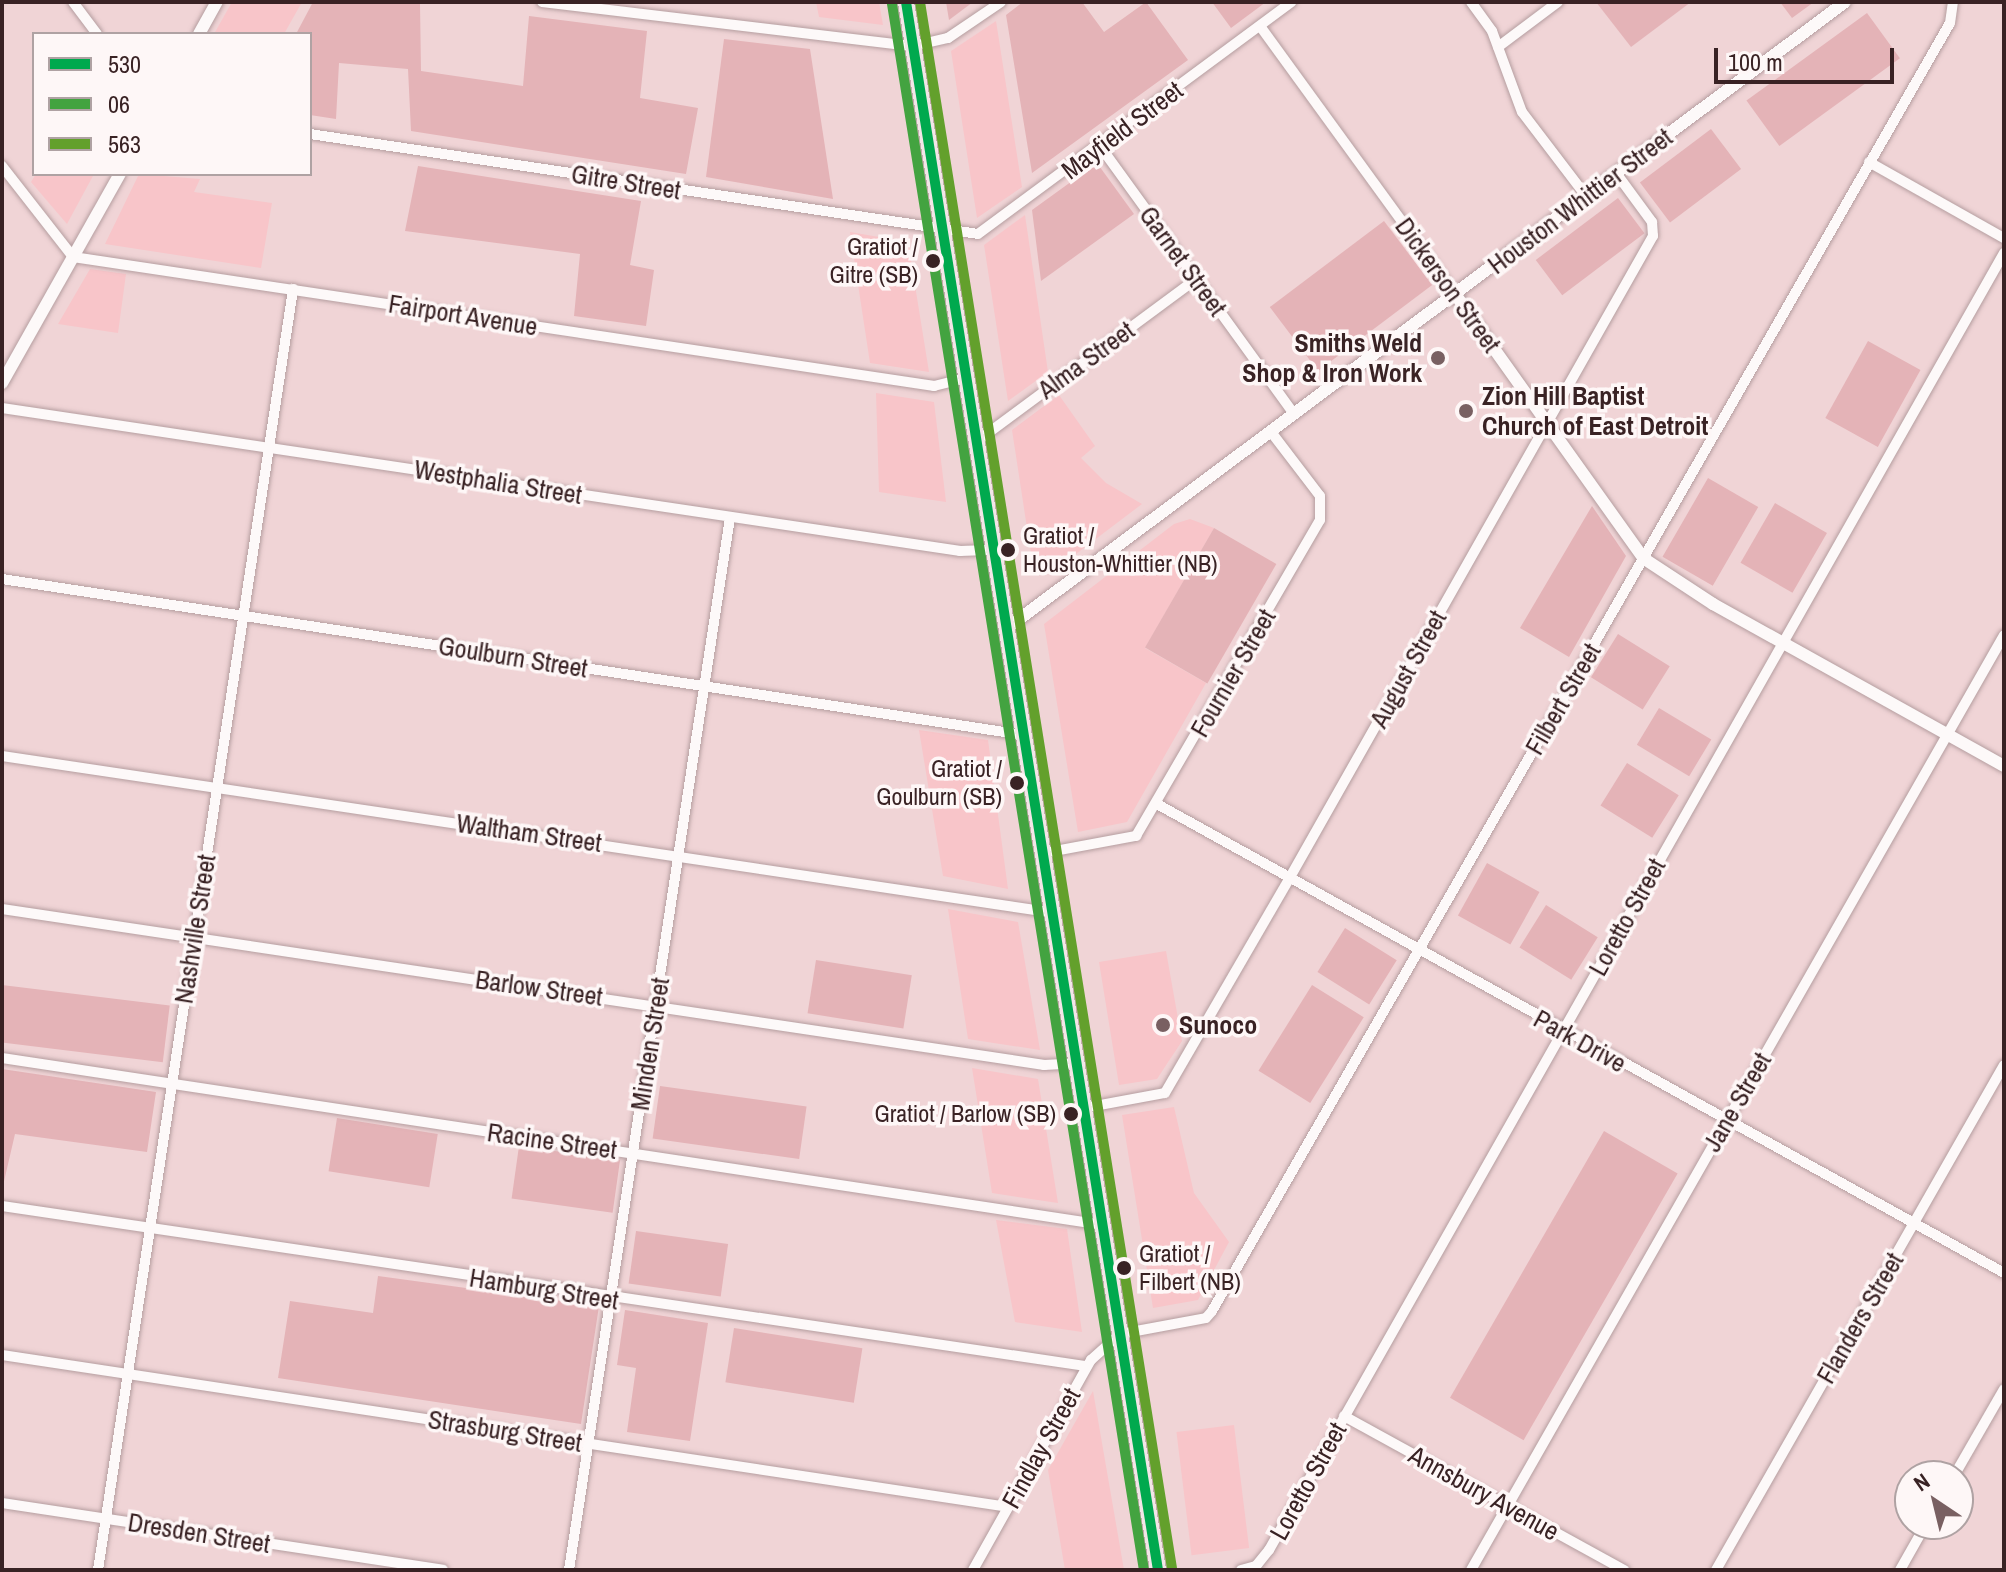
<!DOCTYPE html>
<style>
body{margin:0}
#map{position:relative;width:2006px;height:1572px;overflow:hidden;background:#f0d4d6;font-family:"Archivo Narrow",sans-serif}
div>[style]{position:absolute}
.built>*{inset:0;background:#f8c5c9;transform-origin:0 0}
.green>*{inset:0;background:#e4b3b7;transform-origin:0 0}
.roads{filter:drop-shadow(0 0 2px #b59ea0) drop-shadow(0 0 2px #b59ea0)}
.minor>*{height:10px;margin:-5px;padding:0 5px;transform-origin:5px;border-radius:5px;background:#fdf9f9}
.tertiary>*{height:12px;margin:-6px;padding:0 6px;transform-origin:6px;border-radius:6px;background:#fdf9f9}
.primary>*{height:16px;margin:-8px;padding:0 8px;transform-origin:8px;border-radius:8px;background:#f2e6e7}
.bus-1>*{height:10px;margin:-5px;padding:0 5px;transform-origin:5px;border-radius:5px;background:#00a94e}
.bus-2>*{height:10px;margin:-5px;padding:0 5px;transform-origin:5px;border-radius:5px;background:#43a340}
.bus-3>*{height:10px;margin:-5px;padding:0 5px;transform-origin:5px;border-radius:5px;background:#63a02c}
.dots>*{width:22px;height:22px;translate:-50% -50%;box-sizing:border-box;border:4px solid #fef7f7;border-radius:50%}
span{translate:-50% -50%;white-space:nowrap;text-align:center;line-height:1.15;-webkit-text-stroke:7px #fef7f7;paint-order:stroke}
.bus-label{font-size:24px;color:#392224}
.right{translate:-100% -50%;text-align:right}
.left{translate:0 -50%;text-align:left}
.street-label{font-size:26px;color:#392224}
.poi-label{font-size:26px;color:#392224;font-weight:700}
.frame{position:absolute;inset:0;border:4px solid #392224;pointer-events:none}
.legend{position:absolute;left:32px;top:32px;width:280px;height:144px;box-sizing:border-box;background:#fef7f7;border:2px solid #afa2a3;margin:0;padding:10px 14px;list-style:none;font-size:24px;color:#392224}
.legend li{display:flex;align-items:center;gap:16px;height:40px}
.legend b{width:40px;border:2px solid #afa2a3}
.north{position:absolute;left:1894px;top:1460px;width:80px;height:80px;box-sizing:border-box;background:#fef7f7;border:2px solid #afa2a3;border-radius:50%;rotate:325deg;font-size:22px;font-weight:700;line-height:32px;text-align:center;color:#392224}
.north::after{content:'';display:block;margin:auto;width:28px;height:36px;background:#796062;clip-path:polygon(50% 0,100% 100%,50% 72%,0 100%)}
.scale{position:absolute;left:1714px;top:48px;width:180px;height:36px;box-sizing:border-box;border:4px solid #392224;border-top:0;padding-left:10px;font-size:24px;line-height:28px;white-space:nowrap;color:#392224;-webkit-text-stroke:6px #fef7f7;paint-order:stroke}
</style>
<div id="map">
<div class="built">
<i style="clip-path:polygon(232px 2px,302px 2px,284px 34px,214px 34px)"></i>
<i style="clip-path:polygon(816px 2px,879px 2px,883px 25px,819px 17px)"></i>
<i style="clip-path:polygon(996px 21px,1022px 187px,977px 218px,951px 51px)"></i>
<i style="clip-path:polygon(36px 174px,94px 174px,67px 224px,31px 182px)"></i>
<i style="clip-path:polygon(139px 174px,200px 179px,194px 192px,272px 203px,261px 268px,105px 244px)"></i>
<i style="clip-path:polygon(1025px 215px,1048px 372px,1008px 401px,984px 245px)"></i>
<i style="clip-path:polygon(850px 232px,908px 242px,929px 372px,870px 363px)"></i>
<i style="clip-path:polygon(90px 269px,126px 274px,118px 333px,58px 324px)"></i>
<i style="clip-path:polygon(876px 393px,934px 402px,946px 502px,879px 492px)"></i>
<i style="clip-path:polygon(1059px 395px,1095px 446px,1081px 458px,1106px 483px,1142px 504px,1068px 560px,1031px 554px,1012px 430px)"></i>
<i style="clip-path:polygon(1190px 519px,1214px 528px,1145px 648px,1206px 683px,1127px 822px,1078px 832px,1044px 624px,1174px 524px)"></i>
<i style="clip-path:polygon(919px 730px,988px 740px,1008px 889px,943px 876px)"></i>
<i style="clip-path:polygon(948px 909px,1018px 922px,1040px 1050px,968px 1039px)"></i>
<i style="clip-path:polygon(1166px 951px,1182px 1041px,1157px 1079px,1119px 1085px,1099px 962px)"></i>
<i style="clip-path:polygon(972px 1068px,1038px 1079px,1058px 1203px,992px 1193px)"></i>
<i style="clip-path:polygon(1174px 1107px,1194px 1193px,1229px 1242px,1198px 1300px,1153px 1308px,1122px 1115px)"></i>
<i style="clip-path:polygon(996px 1220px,1067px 1229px,1082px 1332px,1015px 1322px)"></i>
<i style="clip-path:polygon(1093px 1391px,1124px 1570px,1065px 1570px,1048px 1470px)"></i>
<i style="left:1234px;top:1425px;width:124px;height:58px;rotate:83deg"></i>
</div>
<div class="green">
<i style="clip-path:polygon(313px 2px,420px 4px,421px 71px,523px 86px,529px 16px,647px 31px,640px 98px,698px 108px,686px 174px,411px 131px,408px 69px,339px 63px,336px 119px,310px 115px,310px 34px,296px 34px)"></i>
<i style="clip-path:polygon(946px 2px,973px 2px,949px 20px)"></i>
<i style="clip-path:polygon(1023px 2px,1082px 2px,1104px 32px,1146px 2px,1188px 60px,1032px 173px,1006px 15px)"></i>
<i style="clip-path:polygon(1212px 2px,1266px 2px,1231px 28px)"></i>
<i style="clip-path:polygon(1596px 2px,1691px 2px,1631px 47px)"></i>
<i style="clip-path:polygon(1780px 2px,1814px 2px,1792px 18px)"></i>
<i style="left:1867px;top:13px;width:56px;height:149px;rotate:54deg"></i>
<i style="clip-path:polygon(724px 39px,810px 49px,833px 199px,706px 177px)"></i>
<i style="left:1711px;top:129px;width:50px;height:89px;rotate:53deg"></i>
<i style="clip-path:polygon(1097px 163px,1134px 214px,1041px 281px,1032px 210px)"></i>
<i style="clip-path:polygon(418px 166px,641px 201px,630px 265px,654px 270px,646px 326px,574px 316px,580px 254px,405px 231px)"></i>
<i style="left:1618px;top:198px;width:44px;height:103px;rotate:53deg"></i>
<i style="left:1384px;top:221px;width:80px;height:143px;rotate:53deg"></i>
<i style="left:1868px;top:341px;width:60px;height:88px;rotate:29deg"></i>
<i style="left:1708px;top:478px;width:58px;height:91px;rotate:30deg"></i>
<i style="left:1775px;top:503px;width:60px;height:69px;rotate:30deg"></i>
<i style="clip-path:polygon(1592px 506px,1626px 556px,1569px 657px,1520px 628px)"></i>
<i style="left:1214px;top:528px;width:72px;height:138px;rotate:30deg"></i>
<i style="left:1618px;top:634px;width:61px;height:51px;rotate:32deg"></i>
<i style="left:1659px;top:708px;width:61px;height:43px;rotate:31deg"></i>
<i style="left:1627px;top:763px;width:61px;height:50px;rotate:32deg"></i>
<i style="left:1487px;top:863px;width:60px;height:60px;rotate:29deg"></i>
<i style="left:1546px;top:905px;width:61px;height:50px;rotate:32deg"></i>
<i style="left:1345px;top:928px;width:61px;height:52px;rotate:32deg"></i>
<i style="left:816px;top:960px;width:97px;height:54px;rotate:9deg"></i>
<i style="left:2px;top:985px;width:169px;height:57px;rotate:7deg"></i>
<i style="left:1312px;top:985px;width:61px;height:101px;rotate:32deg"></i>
<i style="clip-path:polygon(2px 1069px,156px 1092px,147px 1152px,15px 1134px,2px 1190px)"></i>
<i style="left:660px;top:1086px;width:148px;height:53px;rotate:8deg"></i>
<i style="left:337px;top:1118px;width:102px;height:54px;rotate:9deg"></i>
<i style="left:1604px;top:1131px;width:85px;height:308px;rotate:30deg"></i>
<i style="left:519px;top:1146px;width:102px;height:53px;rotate:8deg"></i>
<i style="left:636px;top:1231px;width:93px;height:53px;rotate:8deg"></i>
<i style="clip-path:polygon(378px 1276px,599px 1306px,581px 1424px,278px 1378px,290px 1301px,373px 1313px)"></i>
<i style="clip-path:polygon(625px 1310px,708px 1323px,690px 1441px,627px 1432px,636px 1368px,617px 1365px)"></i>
<i style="left:734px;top:1328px;width:130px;height:55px;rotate:9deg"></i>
</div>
<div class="roads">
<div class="minor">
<i style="left:73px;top:2px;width:40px;rotate:53deg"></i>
<i style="left:542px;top:2px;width:374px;rotate:6.8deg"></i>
<i style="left:913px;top:46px;width:36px;rotate:-13deg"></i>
<i style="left:948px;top:38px;width:64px;rotate:-34.2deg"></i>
<i style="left:1471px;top:2px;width:36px;rotate:54deg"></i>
<i style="left:1492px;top:31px;width:86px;rotate:69.7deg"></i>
<i style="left:1522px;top:112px;width:106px;rotate:52.7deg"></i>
<i style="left:1260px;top:26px;width:331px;rotate:54deg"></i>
<i style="left:1498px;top:47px;width:75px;rotate:-36.9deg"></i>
<i style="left:310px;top:134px;width:675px;rotate:8.51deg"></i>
<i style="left:978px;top:234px;width:390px;rotate:-36.5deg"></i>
<i style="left:1100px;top:146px;width:331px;rotate:54.1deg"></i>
<i style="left:1869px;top:162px;width:155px;rotate:29.4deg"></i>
<i style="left:2px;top:166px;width:115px;rotate:52deg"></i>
<i style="left:73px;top:257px;width:871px;rotate:8.52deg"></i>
<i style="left:934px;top:386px;width:32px;rotate:-14deg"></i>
<i style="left:2px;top:408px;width:969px;rotate:8.49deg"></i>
<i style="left:960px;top:551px;width:34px;rotate:-2deg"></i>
<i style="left:976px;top:442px;width:274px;rotate:-36.5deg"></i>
<i style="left:2px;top:579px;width:1034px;rotate:8.68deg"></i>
<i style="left:2px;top:756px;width:1065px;rotate:8.48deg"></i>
<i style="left:1157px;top:804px;width:968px;rotate:28.97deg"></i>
<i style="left:1044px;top:853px;width:94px;rotate:-10.5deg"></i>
<i style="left:1136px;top:836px;width:366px;rotate:-59.8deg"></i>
<i style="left:1320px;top:520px;width:24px;rotate:-90deg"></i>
<i style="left:1320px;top:496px;width:81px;rotate:-127.4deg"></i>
<i style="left:2px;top:909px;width:1054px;rotate:8.51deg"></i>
<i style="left:1044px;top:1065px;width:33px;rotate:-3deg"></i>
<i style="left:2px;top:1058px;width:1114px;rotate:8.62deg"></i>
<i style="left:1084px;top:1108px;width:82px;rotate:-10.5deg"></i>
<i style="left:1165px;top:1093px;width:247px;rotate:-59.9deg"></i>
<i style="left:1289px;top:879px;width:739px;rotate:-60.49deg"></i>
<i style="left:1653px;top:236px;width:14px;rotate:-94deg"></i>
<i style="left:1652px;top:222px;width:61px;rotate:-126.3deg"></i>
<i style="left:2px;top:1206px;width:1096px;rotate:8.4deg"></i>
<i style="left:2px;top:1355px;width:1017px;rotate:8.59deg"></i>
<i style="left:1344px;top:1416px;width:320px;rotate:28.8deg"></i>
<i style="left:1954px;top:1476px;width:100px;rotate:-60.1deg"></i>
<i style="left:2px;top:1503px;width:446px;rotate:8.6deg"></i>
<i style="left:98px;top:1570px;width:1296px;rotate:-81.34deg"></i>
<i style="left:569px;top:1570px;width:1064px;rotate:-81.3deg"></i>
<i style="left:973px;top:1570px;width:241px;rotate:-60.7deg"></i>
<i style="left:1091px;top:1360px;width:39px;rotate:-42deg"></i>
<i style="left:1120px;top:1334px;width:87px;rotate:-10.5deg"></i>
<i style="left:1206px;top:1318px;width:9px;rotate:-49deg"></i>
<i style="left:1212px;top:1311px;width:1484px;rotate:-60.19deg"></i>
<i style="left:1950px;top:23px;width:21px;rotate:-82deg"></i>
<i style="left:1241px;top:1570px;width:16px;rotate:-15deg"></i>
<i style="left:1256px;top:1566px;width:21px;rotate:-51deg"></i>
<i style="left:1269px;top:1550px;width:1491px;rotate:-60.46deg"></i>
<i style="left:1471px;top:1570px;width:1076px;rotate:-60.31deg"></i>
<i style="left:1716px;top:1570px;width:581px;rotate:-60.3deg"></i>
<i style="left:1900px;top:1570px;width:53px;rotate:-60.5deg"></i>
</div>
<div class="tertiary">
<i style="left:199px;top:34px;width:37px;rotate:-61deg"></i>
<i style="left:1455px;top:294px;width:324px;rotate:54.5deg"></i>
<i style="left:1643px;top:558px;width:84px;rotate:33.3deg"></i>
<i style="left:1713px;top:604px;width:333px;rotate:29.1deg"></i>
<i style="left:2px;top:383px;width:240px;rotate:-60.6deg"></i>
<i style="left:1006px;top:629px;width:1047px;rotate:-36.77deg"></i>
</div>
<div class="primary">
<i style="left:906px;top:2px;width:1588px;rotate:80.87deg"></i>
</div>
</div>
<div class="bus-1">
<i style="left:906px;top:2px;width:1588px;rotate:80.87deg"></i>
</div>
<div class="bus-2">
<i style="left:892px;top:4px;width:1586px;rotate:80.86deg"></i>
</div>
<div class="bus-3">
<i style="left:920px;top:2px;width:1586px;rotate:80.86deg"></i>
</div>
<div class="dots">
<i style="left:933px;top:261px;background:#392224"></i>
<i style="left:1438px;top:358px;background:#796062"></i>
<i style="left:1466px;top:411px;background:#796062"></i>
<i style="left:1008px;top:550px;background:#392224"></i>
<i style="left:1017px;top:783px;background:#392224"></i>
<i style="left:1163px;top:1025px;background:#796062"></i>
<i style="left:1071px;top:1114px;background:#392224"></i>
<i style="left:1124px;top:1268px;background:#392224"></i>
</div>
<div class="bus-label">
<span class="right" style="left:918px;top:261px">Gratiot /<br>Gitre (SB)</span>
<span class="left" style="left:1023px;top:550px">Gratiot /<br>Houston-Whittier (NB)</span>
<span class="right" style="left:1002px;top:783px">Gratiot /<br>Goulburn (SB)</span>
<span class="right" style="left:1056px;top:1114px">Gratiot / Barlow (SB)</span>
<span class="left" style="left:1139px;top:1268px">Gratiot /<br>Filbert (NB)</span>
</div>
<div class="street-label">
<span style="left:1122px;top:130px;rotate:-37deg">Mayfield Street</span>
<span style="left:626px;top:182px;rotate:9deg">Gitre Street</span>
<span style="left:1580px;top:201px;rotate:-37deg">Houston Whittier Street</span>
<span style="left:1183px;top:261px;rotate:54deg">Garnet Street</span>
<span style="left:1448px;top:285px;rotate:54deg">Dickerson Street</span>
<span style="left:463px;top:315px;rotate:9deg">Fairport Avenue</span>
<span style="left:1086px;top:360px;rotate:-36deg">Alma Street</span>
<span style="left:498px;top:482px;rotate:9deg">Westphalia Street</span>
<span style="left:513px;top:657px;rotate:9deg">Goulburn Street</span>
<span style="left:1408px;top:669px;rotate:-61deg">August Street</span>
<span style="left:1233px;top:673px;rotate:-60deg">Fournier Street</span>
<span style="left:1563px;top:699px;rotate:-60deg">Filbert Street</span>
<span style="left:529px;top:833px;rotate:8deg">Waltham Street</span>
<span style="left:1627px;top:917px;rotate:-61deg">Loretto Street</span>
<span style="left:195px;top:929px;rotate:-81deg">Nashville Street</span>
<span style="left:539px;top:988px;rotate:8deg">Barlow Street</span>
<span style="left:1580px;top:1041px;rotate:29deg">Park Drive</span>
<span style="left:650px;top:1044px;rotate:-81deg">Minden Street</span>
<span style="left:1737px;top:1102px;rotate:-60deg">Jane Street</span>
<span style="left:552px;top:1141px;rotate:8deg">Racine Street</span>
<span style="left:544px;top:1289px;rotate:9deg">Hamburg Street</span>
<span style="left:1860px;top:1318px;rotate:-60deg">Flanders Street</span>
<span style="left:505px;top:1431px;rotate:9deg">Strasburg Street</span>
<span style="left:1041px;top:1448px;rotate:-61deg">Findlay Street</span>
<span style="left:1308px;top:1481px;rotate:-61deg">Loretto Street</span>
<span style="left:1484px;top:1493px;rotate:29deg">Annsbury Avenue</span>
<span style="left:199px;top:1533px;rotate:9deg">Dresden Street</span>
</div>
<div class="poi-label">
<span class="right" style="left:1422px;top:358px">Smiths Weld<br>Shop &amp; Iron Work</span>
<span class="left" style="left:1482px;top:411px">Zion Hill Baptist<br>Church of East Detroit</span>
<span class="left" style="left:1179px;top:1025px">Sunoco</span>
</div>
<div class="frame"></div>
<ul class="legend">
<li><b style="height:10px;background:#00a94e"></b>530</li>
<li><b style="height:10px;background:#43a340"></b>06</li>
<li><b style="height:10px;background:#63a02c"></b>563</li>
</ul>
<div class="north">N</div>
<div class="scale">100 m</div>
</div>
